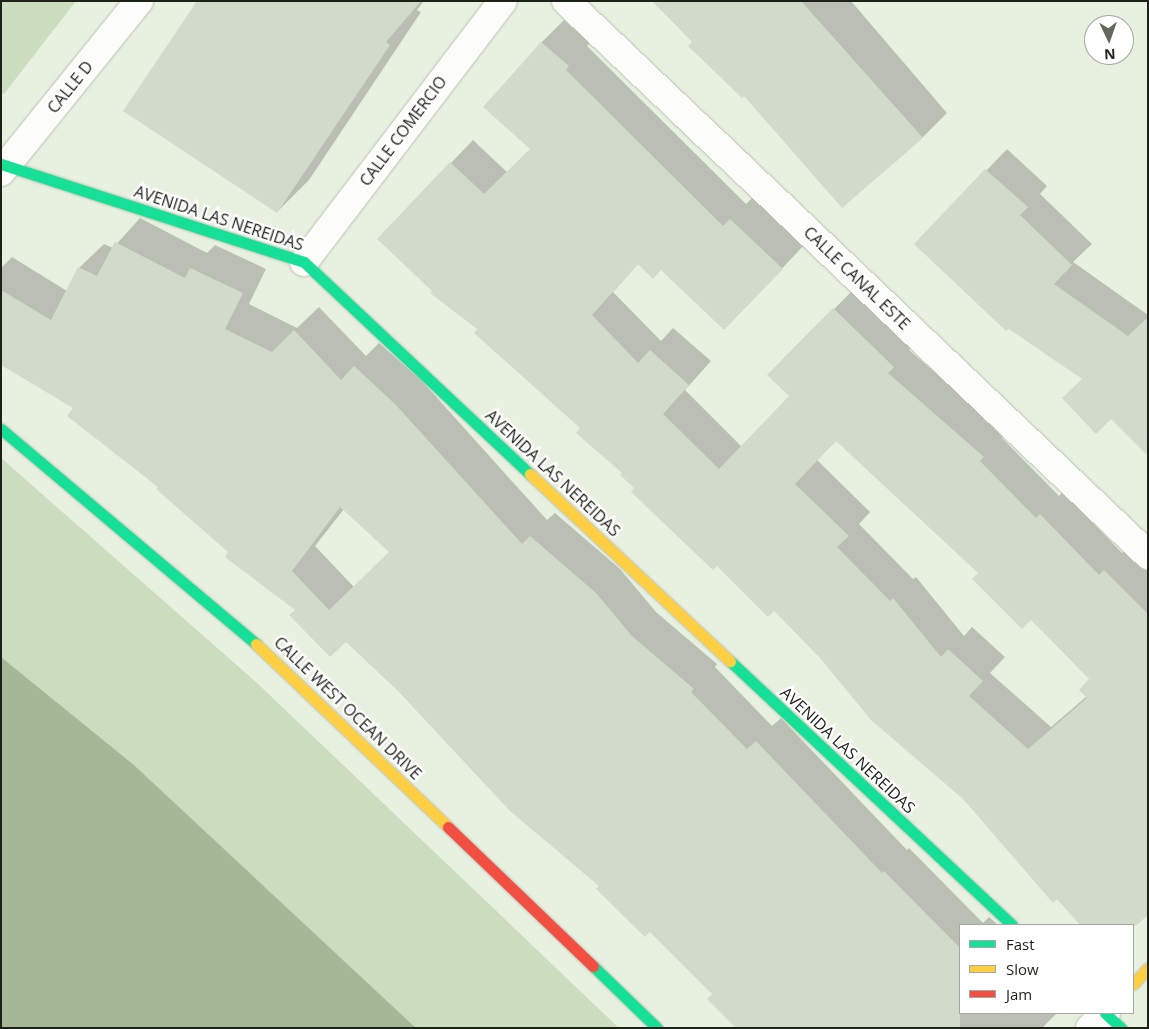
<!DOCTYPE html>
<style>
body{margin:0}
#map{position:relative;width:1149px;height:1029px;overflow:hidden;background:#e8f1e0;font-family:"Open Sans",sans-serif}
div>[style]{position:absolute}
.green>*{inset:0;background:#ccdcbf}
.water>*{inset:0;background:#a5b794}
.shadow>*{inset:0;background:#0003}
.building>*{inset:0;background:#d2dacb}
.roads{filter:drop-shadow(0 0 1px #bac1b3) drop-shadow(0 0 1px #bac1b3)}
.street>*{height:28px;margin:-14px;padding:0 14px;transform-origin:14px;border-radius:14px;background:#fcfdfa}
.fast>*{height:11px;margin:-5.5px;padding:0 5.5px;transform-origin:5.5px;border-radius:5.5px;background:#16e098}
.slow>*{height:11px;margin:-5.5px;padding:0 5.5px;transform-origin:5.5px;border-radius:5.5px;background:#ffcf43}
.jam>*{height:11px;margin:-5.5px;padding:0 5.5px;transform-origin:5.5px;border-radius:5.5px;background:#f24e42}
span{translate:-50% -50%;white-space:nowrap;text-align:center;line-height:1.15;-webkit-text-stroke:4.5px #fff;paint-order:stroke}
.street-label{font-size:16px;color:#1c2217}
.frame{position:absolute;inset:0;border:2px solid #1c2217;pointer-events:none}
.legend{position:absolute;left:959px;top:924px;width:175px;height:90px;box-sizing:border-box;background:#fff;border:1px solid #a4a7a2;margin:0;padding:6px 9px;list-style:none;font-size:15px;color:#1c2217}
.legend li{display:flex;align-items:center;gap:10px;height:25px}
.legend b{width:25px;border:1px solid #a4a7a2}
.north{position:absolute;left:1084px;top:15px;width:50px;height:50px;box-sizing:border-box;background:#fff;border:1px solid #a4a7a2;border-radius:50%;rotate:177deg;font-size:14px;font-weight:700;line-height:20px;text-align:center;color:#1c2217}
.north::after{content:'';display:block;margin:auto;width:18px;height:22px;background:#636a5d;clip-path:polygon(50% 0,100% 100%,50% 72%,0 100%)}
</style>
<div id="map">
<div class="green">
<i style="clip-path:polygon(1px 1px,76px 1px,4px 94px,1px 92px)"></i>
<i style="clip-path:polygon(1px 458px,256px 682px,619px 1028px,416px 1028px,134px 765px,1px 657px)"></i>
</div>
<div class="water">
<i style="clip-path:polygon(1px 657px,134px 765px,416px 1028px,1px 1028px)"></i>
</div>
<div class="shadow">
<i style="clip-path:polygon(198px 1px,424px 1px,417px 10px,421px 12px,309px 180px,277px 212px)"></i>
<i style="clip-path:polygon(653px 1px,851px 1px,947px 113px,922px 138px,744px 94px)"></i>
<i style="clip-path:polygon(evenodd,564px 20px,590px 43px,587px 46px,746px 204px,753px 197px,804px 245px,747px 306px,661px 269px,639px 263px,613px 292px,661px 341px,673px 328px,711px 361px,685px 390px,742px 447px,791px 396px,769px 375px,856px 287px,915px 344px,909px 350px,1006px 434px,1002px 438px,1059px 496px,1063px 492px,1122px 553px,1128px 548px,1148px 568px,1148px 914px,1133px 927px,1082px 925px,963px 798px,774px 609px,717px 564px,636px 488px,582px 428px,451px 163px,473px 140px,508px 173px,532px 149px,541px 43px,564px 20px,837px 440px,1031px 619px,1091px 679px,1087px 696px,1051px 727px,990px 673px,1005px 657px,972px 627px,964px 636px,916px 577px,913px 579px,859px 524px,870px 512px,817px 460px,837px 440px)"></i>
<i style="clip-path:polygon(1007px 149px,1047px 186px,1040px 194px,1092px 244px,1073px 262px,1148px 315px,1148px 454px,1112px 417px,1084px 379px,916px 244px)"></i>
<i style="clip-path:polygon(evenodd,140px 218px,207px 253px,215px 245px,266px 269px,249px 304px,297px 328px,319px 307px,366px 356px,379px 343px,421px 380px,547px 520px,555px 513px,620px 569px,656px 612px,717px 664px,715px 667px,772px 726px,781px 718px,907px 850px,909px 848px,983px 923px,989px 917px,998px 925px,960px 925px,960px 1013px,1057px 1013px,1042px 1028px,738px 1028px,714px 994px,650px 930px,346px 641px,296px 610px,75px 408px,1px 364px,1px 268px,12px 257px,67px 291px,79px 268px,104px 244px,113px 248px,140px 218px,344px 509px,390px 552px,354px 587px,315px 546px,344px 509px)"></i>
</div>
<div class="building">
<i style="clip-path:polygon(197px 1px,421px 1px,386px 42px,390px 45px,277px 213px,123px 111px)"></i>
<i style="clip-path:polygon(652px 1px,801px 1px,923px 138px,842px 208px,744px 96px,742px 98px,688px 46px,692px 42px)"></i>
<i style="clip-path:polygon(evenodd,541px 42px,569px 66px,566px 70px,723px 226px,730px 219px,783px 269px,724px 330px,661px 270px,653px 279px,638px 264px,592px 315px,638px 363px,650px 350px,689px 385px,663px 414px,719px 469px,789px 396px,767px 375px,833px 308px,894px 367px,888px 373px,984px 457px,980px 461px,1036px 518px,1040px 514px,1099px 575px,1104px 570px,1148px 614px,1148px 915px,1137px 925px,1080px 925px,1057px 899px,1053px 903px,963px 799px,871px 720px,820px 658px,774px 611px,768px 617px,717px 566px,713px 570px,631px 492px,634px 488px,620px 475px,622px 473px,576px 433px,580px 428px,474px 333px,477px 329px,430px 293px,432px 291px,377px 239px,450px 162px,484px 194px,530px 149px,483px 107px,541px 42px,836px 441px,978px 573px,972px 579px,1022px 629px,1031px 620px,1089px 679px,1079px 690px,1087px 698px,1028px 749px,969px 696px,983px 681px,948px 649px,941px 657px,893px 598px,890px 601px,837px 547px,849px 536px,795px 484px,836px 441px)"></i>
<i style="clip-path:polygon(985px 169px,1028px 207px,1020px 215px,1072px 265px,1054px 284px,1128px 336px,1148px 317px,1148px 456px,1111px 419px,1096px 434px,1062px 398px,1082px 379px,1009px 329px,1006px 331px,914px 244px)"></i>
<i style="clip-path:polygon(evenodd,115px 242px,185px 278px,190px 268px,243px 293px,225px 329px,272px 352px,294px 330px,341px 380px,354px 366px,396px 405px,522px 544px,530px 536px,596px 593px,632px 636px,694px 689px,691px 692px,747px 749px,756px 741px,882px 873px,884px 871px,960px 948px,960px 1028px,736px 1028px,707px 999px,712px 994px,650px 932px,645px 937px,596px 889px,599px 886px,510px 811px,398px 691px,346px 642px,330px 657px,289px 615px,295px 610px,225px 557px,228px 552px,156px 489px,158px 487px,67px 416px,73px 408px,1px 365px,1px 290px,51px 320px,78px 267px,97px 276px,115px 242px,340px 507px,389px 552px,329px 610px,292px 571px,340px 507px)"></i>
</div>
<div class="roads">
<div class="street">
<i style="left:566px;top:1px;width:804px;rotate:43.59deg"></i>
<i style="left:1px;top:172px;width:220px;rotate:-51.1deg"></i>
<i style="left:304px;top:262px;width:328px;rotate:-52.7deg"></i>
<i style="left:1090px;top:1028px;width:22px;rotate:-43deg"></i>
</div>
<div class="fast">
<i style="left:1px;top:164px;width:318px;rotate:17.9deg"></i>
<i style="left:304px;top:262px;width:310px;rotate:43.2deg"></i>
<i style="left:1px;top:429px;width:334px;rotate:40.1deg"></i>
<i style="left:730px;top:661px;width:386px;rotate:43.1deg"></i>
<i style="left:593px;top:966px;width:89px;rotate:44.1deg"></i>
<i style="left:1105px;top:1013px;width:22px;rotate:43deg"></i>
</div>
<div class="slow">
<i style="left:530px;top:474px;width:274px;rotate:43.1deg"></i>
<i style="left:256px;top:644px;width:265px;rotate:43.6deg"></i>
<i style="left:1133px;top:984px;width:22px;rotate:-47deg"></i>
</div>
<div class="jam">
<i style="left:448px;top:827px;width:201px;rotate:43.8deg"></i>
</div>
</div>
<div class="street-label">
<span style="left:70px;top:87px;rotate:-51deg">CALLE D</span>
<span style="left:403px;top:131px;rotate:-53deg">CALLE COMERCIO</span>
<span style="left:219px;top:218px;rotate:18deg">AVENIDA LAS NEREIDAS</span>
<span style="left:857px;top:278px;rotate:44deg">CALLE CANAL ESTE</span>
<span style="left:553px;top:473px;rotate:43deg">AVENIDA LAS NEREIDAS</span>
<span style="left:348px;top:708px;rotate:44deg">CALLE WEST OCEAN DRIVE</span>
<span style="left:848px;top:750px;rotate:43deg">AVENIDA LAS NEREIDAS</span>
</div>
<div class="frame"></div>
<ul class="legend">
<li><b style="height:6px;background:#16e098"></b>Fast</li>
<li><b style="height:6px;background:#ffcf43"></b>Slow</li>
<li><b style="height:6px;background:#f24e42"></b>Jam</li>
</ul>
<div class="north">N</div>
</div>
